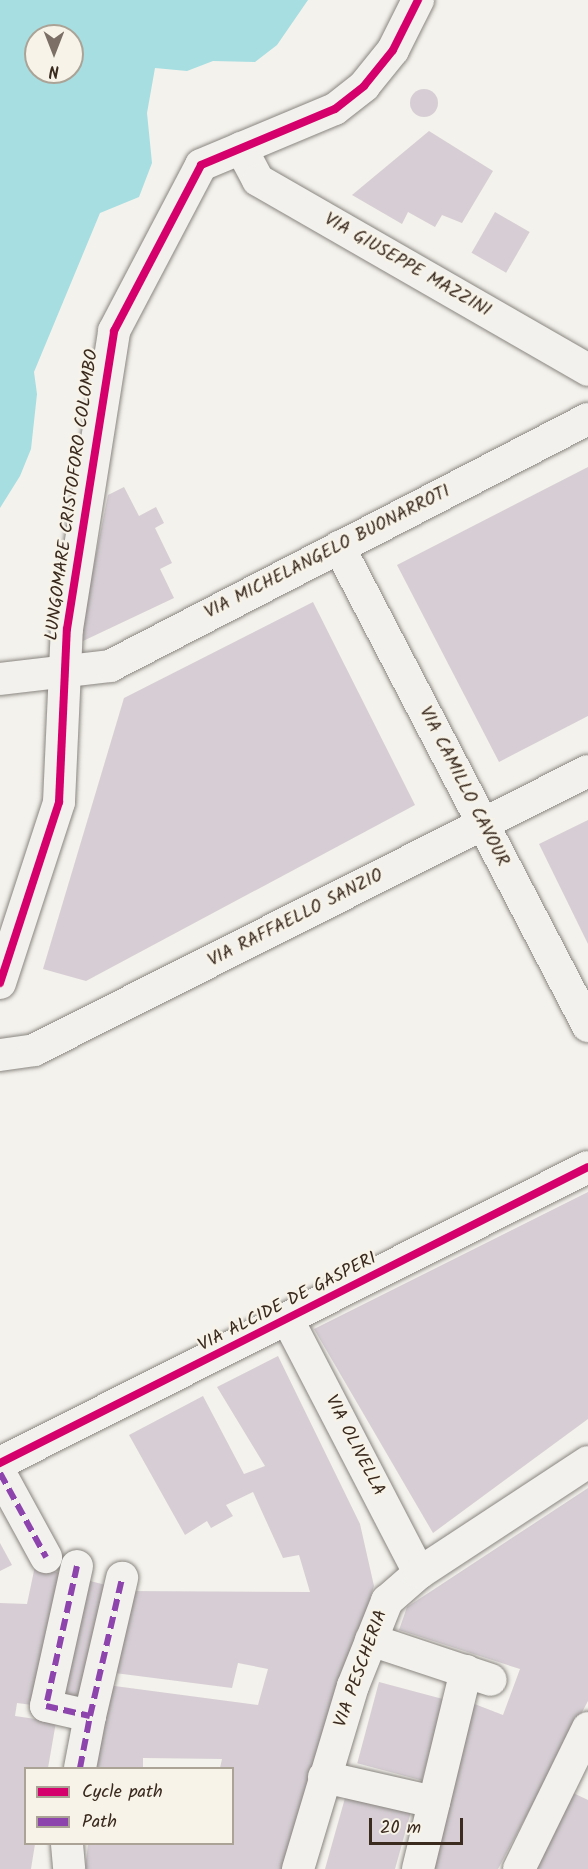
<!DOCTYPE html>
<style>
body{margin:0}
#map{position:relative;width:588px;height:1869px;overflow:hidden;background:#f4f2ec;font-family:Kalam,sans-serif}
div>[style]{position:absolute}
.water>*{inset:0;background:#a6dee2}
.building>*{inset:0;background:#d6ced4;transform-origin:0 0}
.round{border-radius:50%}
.roads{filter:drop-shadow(0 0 2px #898580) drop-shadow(0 0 2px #898580)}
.minor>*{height:32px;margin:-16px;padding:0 16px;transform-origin:16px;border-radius:16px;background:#f2f1ed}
.quiet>*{height:6px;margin-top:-3px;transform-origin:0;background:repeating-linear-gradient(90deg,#8e44ad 0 12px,transparent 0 18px)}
.cycleway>*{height:8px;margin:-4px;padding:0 4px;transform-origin:4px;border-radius:4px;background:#d6006c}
span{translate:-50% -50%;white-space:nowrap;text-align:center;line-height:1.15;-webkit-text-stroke:4.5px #f7f3e8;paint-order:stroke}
.street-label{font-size:18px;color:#3b2a1e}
.legend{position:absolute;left:24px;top:1767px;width:210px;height:78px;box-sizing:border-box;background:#f7f3e8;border:2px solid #aca397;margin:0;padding:8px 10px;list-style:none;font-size:18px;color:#3b2a1e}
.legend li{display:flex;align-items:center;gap:12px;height:30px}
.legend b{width:30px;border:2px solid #aca397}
.north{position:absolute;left:24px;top:24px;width:60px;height:60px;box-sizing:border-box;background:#f7f3e8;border:2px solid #aca397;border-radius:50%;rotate:180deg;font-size:16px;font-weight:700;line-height:24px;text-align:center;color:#3b2a1e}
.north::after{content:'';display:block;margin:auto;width:21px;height:27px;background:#7c7066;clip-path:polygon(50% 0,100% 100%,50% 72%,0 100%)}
.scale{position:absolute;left:369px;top:1818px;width:94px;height:27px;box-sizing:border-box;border:3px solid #3b2a1e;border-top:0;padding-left:8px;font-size:18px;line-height:21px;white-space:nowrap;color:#3b2a1e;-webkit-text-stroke:4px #f7f3e8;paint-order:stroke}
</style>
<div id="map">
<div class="water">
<i style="clip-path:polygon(evenodd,0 0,308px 0,277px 45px,255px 62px,213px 61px,187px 71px,155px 68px,147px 113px,152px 163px,139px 197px,100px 213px,34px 372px,37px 394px,31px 449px,20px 476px,0 508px,0 0,36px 36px,72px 36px,72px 72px,36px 72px,36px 36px)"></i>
</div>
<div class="building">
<i class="round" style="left:410px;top:89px;width:28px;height:28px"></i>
<i style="clip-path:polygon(429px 131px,493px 171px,462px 223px,442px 215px,435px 227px,408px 212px,402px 224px,352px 195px)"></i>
<i style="left:495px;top:212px;width:40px;height:47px;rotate:30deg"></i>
<i style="clip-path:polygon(588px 467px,588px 716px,499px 762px,397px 565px)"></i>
<i style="clip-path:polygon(124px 487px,139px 516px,156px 507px,164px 523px,155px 528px,172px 563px,160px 569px,174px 598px,83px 641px,79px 638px,108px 495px)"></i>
<i style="clip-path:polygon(313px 602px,415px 805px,86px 981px,43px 969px,124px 698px)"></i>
<i style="clip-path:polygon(588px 820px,588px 944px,539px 844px)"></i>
<i style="clip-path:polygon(588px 1192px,588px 1419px,433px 1533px,314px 1329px)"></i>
<i style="clip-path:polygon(278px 1356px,360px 1524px,374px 1586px,283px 1869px,85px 1869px,88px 1844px,232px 1844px,232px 1768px,220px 1768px,222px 1759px,143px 1758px,143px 1768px,97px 1768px,107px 1685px,258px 1705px,268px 1669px,238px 1663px,232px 1688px,107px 1672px,128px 1591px,310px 1592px,299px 1555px,283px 1558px,253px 1492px,226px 1505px,233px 1516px,211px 1528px,207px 1521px,185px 1535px,129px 1435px,203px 1396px,244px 1474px,265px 1466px,217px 1387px)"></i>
<i style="clip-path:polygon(588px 1488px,588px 1701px,498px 1869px,432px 1869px,472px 1703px,503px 1715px,520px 1669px,399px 1630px,407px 1607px)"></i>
<i style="clip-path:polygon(0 1543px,12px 1565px,0 1571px)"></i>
<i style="clip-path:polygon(35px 1566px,70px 1576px,40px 1706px,17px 1703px,15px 1716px,56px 1722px,48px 1768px,26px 1768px,26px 1844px,35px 1844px,31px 1869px,0 1869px,0 1603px,27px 1604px)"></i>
<i style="left:82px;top:1579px;width:33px;height:120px;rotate:14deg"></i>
<i style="left:379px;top:1682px;width:67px;height:84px;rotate:15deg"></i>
<i style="clip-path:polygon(347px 1791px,412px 1808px,395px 1869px,325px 1869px)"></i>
<i style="clip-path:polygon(571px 1792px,588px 1800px,588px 1869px,534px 1869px)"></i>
</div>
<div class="roads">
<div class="minor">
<i style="left:241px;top:148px;width:36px;rotate:62deg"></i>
<i style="left:258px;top:180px;width:381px;rotate:29.9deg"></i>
<i style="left:339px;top:547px;width:540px;rotate:62.53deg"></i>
<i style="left:0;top:679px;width:111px;rotate:-6.7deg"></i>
<i style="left:110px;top:666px;width:538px;rotate:-27.33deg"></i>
<i style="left:0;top:983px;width:190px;rotate:-71.9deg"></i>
<i style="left:59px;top:802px;width:173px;rotate:-87.4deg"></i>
<i style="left:67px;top:629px;width:302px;rotate:-81deg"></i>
<i style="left:114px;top:331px;width:187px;rotate:-62.3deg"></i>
<i style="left:201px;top:165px;width:145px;rotate:-22.7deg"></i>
<i style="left:335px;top:109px;width:37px;rotate:-38deg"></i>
<i style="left:364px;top:86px;width:46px;rotate:-51.1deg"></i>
<i style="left:393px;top:50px;width:56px;rotate:-63.4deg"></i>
<i style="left:0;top:1055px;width:34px;rotate:-8deg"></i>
<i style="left:34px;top:1050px;width:620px;rotate:-26.73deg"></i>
<i style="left:288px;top:1320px;width:285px;rotate:62.6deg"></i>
<i style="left:0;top:1463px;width:658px;rotate:-26.72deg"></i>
<i style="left:0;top:1473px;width:96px;rotate:61.3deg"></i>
<i style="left:77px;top:1566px;width:143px;rotate:102.5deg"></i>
<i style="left:46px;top:1706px;width:45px;rotate:12.8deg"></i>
<i style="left:90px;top:1716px;width:142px;rotate:-76.9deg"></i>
<i style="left:371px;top:1640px;width:126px;rotate:18.4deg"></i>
<i style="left:80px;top:1768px;width:53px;rotate:-79.1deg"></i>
<i style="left:324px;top:1777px;width:113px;rotate:12.8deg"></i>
<i style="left:67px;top:1844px;width:25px;rotate:85deg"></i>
<i style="left:298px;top:1869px;width:191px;rotate:-73.3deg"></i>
<i style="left:353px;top:1686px;width:92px;rotate:-68.2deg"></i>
<i style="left:387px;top:1601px;width:43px;rotate:-41.2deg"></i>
<i style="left:419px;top:1573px;width:202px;rotate:-33.3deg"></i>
<i style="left:418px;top:1869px;width:204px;rotate:-76.4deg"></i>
<i style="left:519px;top:1869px;width:157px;rotate:-63.9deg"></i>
</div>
</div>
<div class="quiet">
<i style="left:0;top:1473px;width:96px;rotate:61.3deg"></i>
<i style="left:77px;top:1566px;width:143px;rotate:102.5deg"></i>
<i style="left:46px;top:1706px;width:45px;rotate:12.8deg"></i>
<i style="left:90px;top:1716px;width:142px;rotate:-76.9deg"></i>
<i style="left:80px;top:1768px;width:53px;rotate:-79.1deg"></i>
</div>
<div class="cycleway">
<i style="left:0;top:983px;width:190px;rotate:-71.9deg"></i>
<i style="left:59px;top:802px;width:173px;rotate:-87.4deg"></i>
<i style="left:67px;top:629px;width:302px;rotate:-81deg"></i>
<i style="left:114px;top:331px;width:187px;rotate:-62.3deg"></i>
<i style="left:201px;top:165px;width:145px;rotate:-22.7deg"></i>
<i style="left:335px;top:109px;width:37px;rotate:-38deg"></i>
<i style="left:364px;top:86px;width:46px;rotate:-51.1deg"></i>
<i style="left:393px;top:50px;width:56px;rotate:-63.4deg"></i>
<i style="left:0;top:1463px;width:658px;rotate:-26.72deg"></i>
</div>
<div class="street-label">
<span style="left:407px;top:266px;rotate:30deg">VIA GIUSEPPE MAZZINI</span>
<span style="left:73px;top:495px;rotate:-82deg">LUNGOMARE CRISTOFORO COLOMBO</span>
<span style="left:328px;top:553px;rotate:-27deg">VIA MICHELANGELO BUONARROTI</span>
<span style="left:463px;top:787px;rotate:63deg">VIA CAMILLO CAVOUR</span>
<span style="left:296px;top:919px;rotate:-27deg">VIA RAFFAELLO SANZIO</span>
<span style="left:288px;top:1303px;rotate:-27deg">VIA ALCIDE DE GASPERI</span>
<span style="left:354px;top:1446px;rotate:63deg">VIA OLIVELLA</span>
<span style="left:362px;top:1669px;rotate:-70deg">VIA PESCHERIA</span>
</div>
<ul class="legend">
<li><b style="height:8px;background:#d6006c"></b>Cycle path</li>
<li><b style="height:8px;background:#8e44ad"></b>Path</li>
</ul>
<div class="north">N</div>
<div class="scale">20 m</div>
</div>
